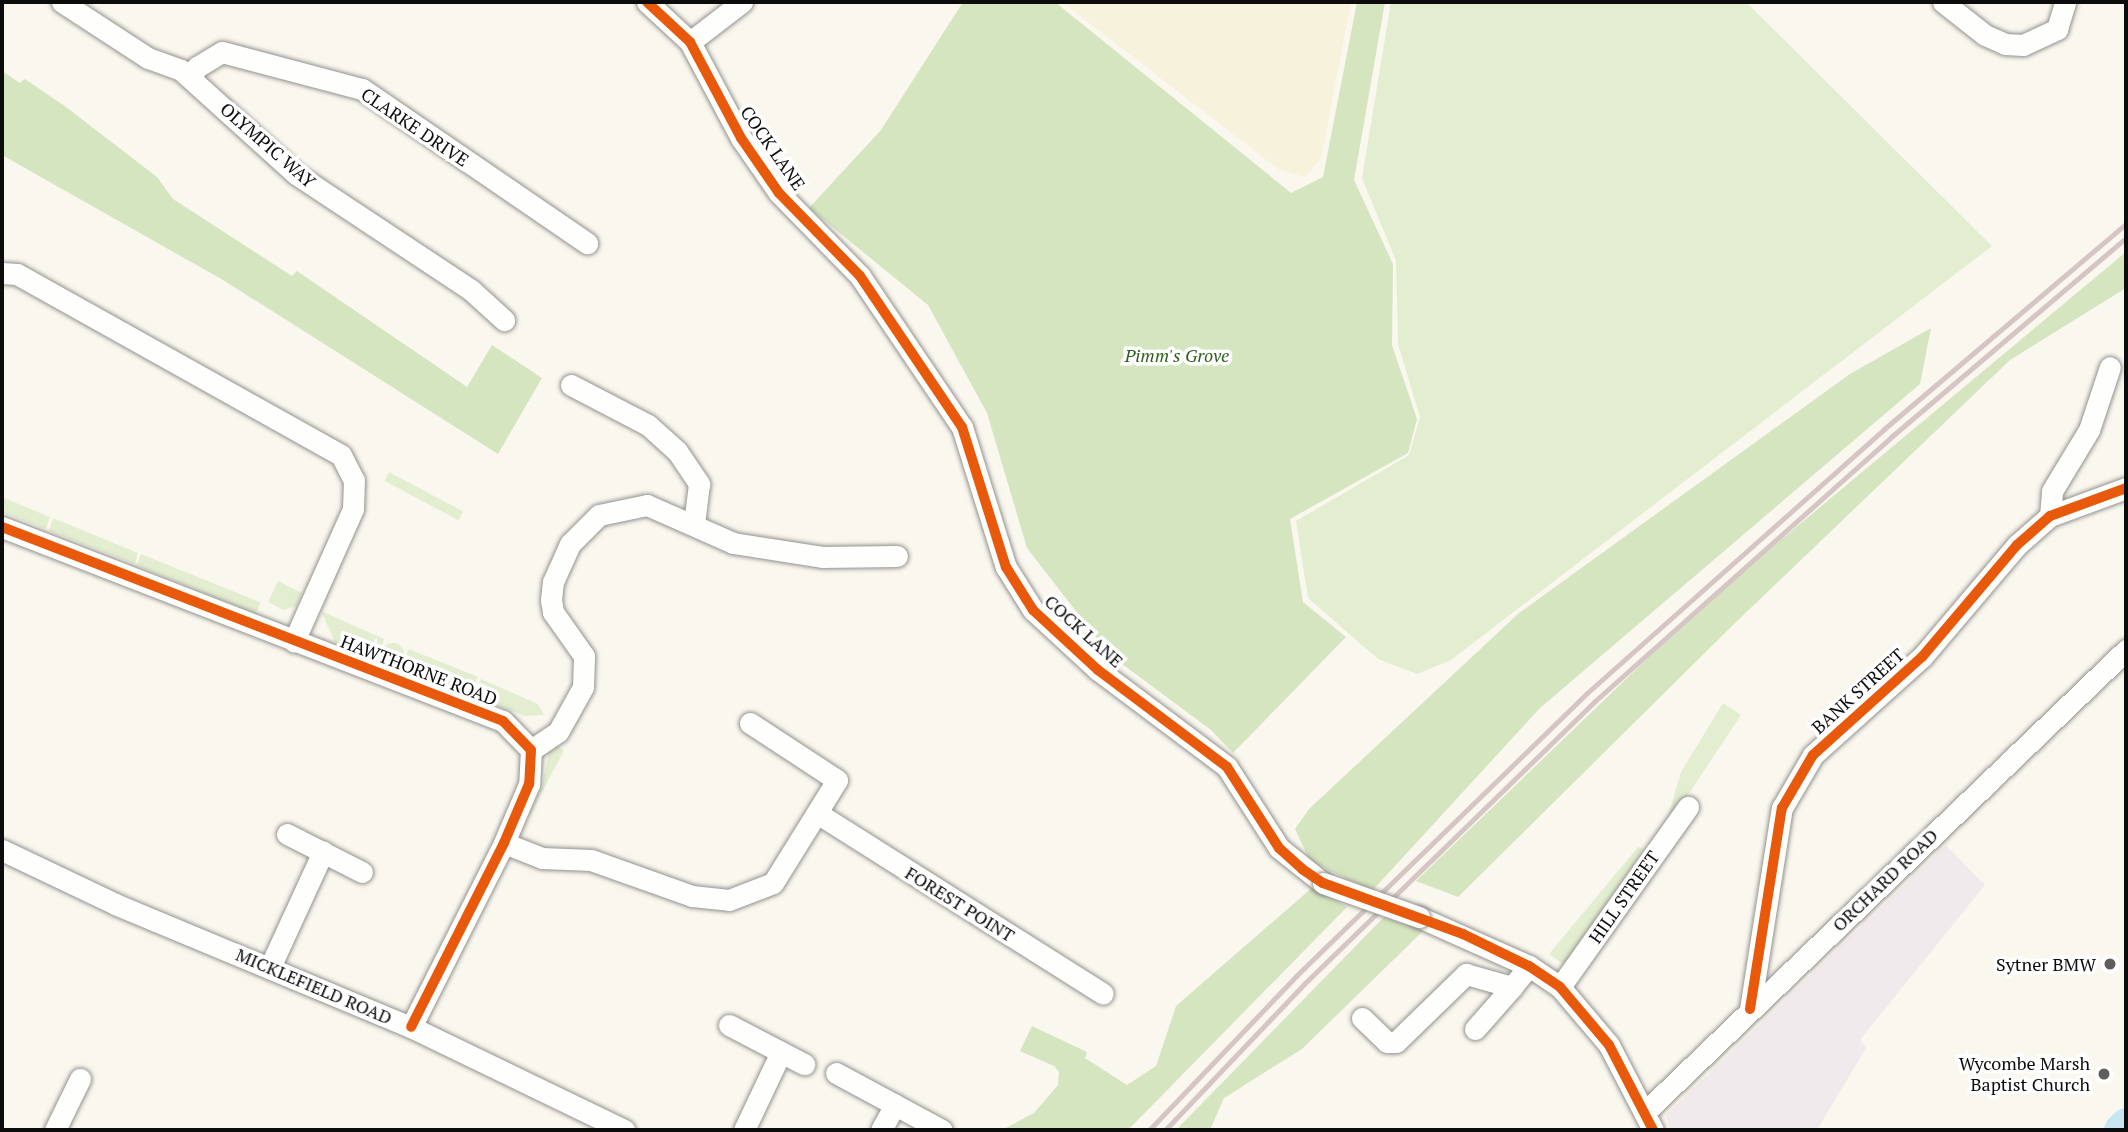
<!DOCTYPE html>
<style>
body{margin:0}
#map{position:relative;width:2128px;height:1132px;overflow:hidden;background:#faf7ef;font-family:"PT Serif",serif}
div>[style]{position:absolute}
.industrial>*{inset:0;background:#f1eaec}
.farmland>*{inset:0;background:#f6f2dc}
.green>*{inset:0;background:#e3eed0;transform-origin:0 0}
.round{border-radius:50%}
.forest>*{inset:0;background:#d5e5bf}
.river>*{height:33px;margin:-16.5px;padding:0 16.5px;transform-origin:16.5px;border-radius:16.5px;background:#c8e5f2}
.roads{filter:drop-shadow(0 0 2px #93928e) drop-shadow(0 0 2px #93928e)}
.minor>*{height:21px;margin:-10.5px;padding:0 10.5px;transform-origin:10.5px;border-radius:10.5px;background:#fefefd}
.rail>*{height:5px;margin:-2.5px;padding:0 2.5px;transform-origin:2.5px;border-radius:2.5px;background:#d6c5c5}
.bridges{filter:drop-shadow(0 0 2px #93928e) drop-shadow(0 0 2px #93928e)}
.minor-bridge>*{height:21px;margin:-10.5px;padding:0 10.5px;transform-origin:10.5px;border-radius:10.5px;background:#fefefd}
.cycleway>*{height:10px;margin:-5px;padding:0 5px;transform-origin:5px;border-radius:5px;background:#e8590c}
.dots>*{width:19px;height:19px;translate:-50% -50%;box-sizing:border-box;border:4px solid #fff;border-radius:50%}
span{translate:-50% -50%;white-space:nowrap;text-align:center;line-height:1.15;-webkit-text-stroke:7px #fff;paint-order:stroke}
.street-label{font-size:18px;color:#0c0c0c}
.park-label{font-size:18px;color:#2f601f;font-style:italic}
.poi-label{font-size:18px;color:#0c0c0c}
.right{translate:-100% -50%;text-align:right}
.frame{position:absolute;inset:0;border:4px solid #0c0c0c;pointer-events:none}
</style>
<div id="map">
<div class="industrial">
<i style="clip-path:polygon(1946px 845px,1985px 885px,1860px 1040px,1866px 1048px,1817px 1130px,1670px 1130px,1666px 1115px)"></i>
</div>
<div class="farmland">
<i style="clip-path:polygon(1062px 2px,1351px 2px,1321px 159px,1305px 177px,1278px 169px)"></i>
</div>
<div class="green">
<i style="clip-path:polygon(1391px 2px,1746px 2px,1992px 246px,1451px 660px,1417px 674px,1378px 659px,1308px 598px,1296px 521px,1409px 455px,1420px 417px,1398px 344px,1396px 261px,1362px 178px)"></i>
<i style="left:389px;top:472px;width:84px;height:10px;rotate:28deg"></i>
<i style="clip-path:polygon(2px 497px,50px 517px,46px 529px,2px 512px)"></i>
<i style="clip-path:polygon(53px 518px,138px 553px,135px 564px,49px 531px)"></i>
<i style="left:141px;top:554px;width:129px;height:12px;rotate:22deg"></i>
<i style="clip-path:polygon(278px 581px,302px 593px,296px 606px,283px 610px,268px 602px)"></i>
<i style="clip-path:polygon(321px 611px,384px 639px,378px 659px,335px 642px)"></i>
<i class="round" style="left:382px;top:643px;width:22px;height:22px"></i>
<i style="left:409px;top:649px;width:74px;height:21px;rotate:22deg"></i>
<i style="clip-path:polygon(481px 679px,538px 704px,544px 715px,525px 716px,473px 696px)"></i>
<i style="clip-path:polygon(1723px 703px,1741px 715px,1664px 831px,1681px 772px)"></i>
<i style="clip-path:polygon(557px 746px,564px 750px,527px 821px,542px 786px,549px 752px)"></i>
<i style="clip-path:polygon(1638px 847px,1644px 849px,1564px 965px,1549px 954px)"></i>
</div>
<div class="forest">
<i style="clip-path:polygon(963px 2px,1055px 2px,1291px 193px,1323px 177px,1357px 2px,1385px 2px,1354px 180px,1393px 264px,1392px 345px,1417px 419px,1408px 453px,1290px 519px,1303px 602px,1346px 637px,1233px 753px,1211px 730px,1110px 655px,1027px 548px,987px 413px,928px 305px,809px 208px,881px 130px)"></i>
<i style="clip-path:polygon(2px 71px,20px 83px,25px 79px,66px 107px,157px 177px,173px 199px,292px 276px,297px 271px,467px 387px,492px 345px,542px 378px,498px 454px,223px 280px,2px 155px)"></i>
<i style="clip-path:polygon(2126px 252px,2126px 288px,2010px 360px,1735px 623px,1458px 897px,1416px 881px,1705px 603px)"></i>
<i style="clip-path:polygon(1931px 328px,1920px 384px,1540px 708px,1372px 891px,1310px 861px,1295px 829px,1309px 809px,1519px 613px,1850px 374px)"></i>
<i style="clip-path:polygon(1313px 887px,1347px 907px,1128px 1130px,1002px 1130px,1034px 1113px,1058px 1085px,1059px 1072px,1054px 1066px,1020px 1051px,1032px 1026px,1087px 1052px,1085px 1058px,1127px 1085px,1156px 1066px,1176px 1006px)"></i>
<i style="clip-path:polygon(1386px 915px,1424px 930px,1302px 1049px,1224px 1098px,1210px 1130px,1176px 1130px)"></i>
</div>
<div class="river">
<i style="left:2120px;top:1130px;width:8px;rotate:-45deg"></i>
</div>
<div class="roads">
<div class="minor">
<i style="left:62px;top:2px;width:103px;rotate:33.1deg"></i>
<i style="left:148px;top:58px;width:35px;rotate:20deg"></i>
<i style="left:181px;top:70px;width:155px;rotate:42.1deg"></i>
<i style="left:296px;top:174px;width:210px;rotate:33.5deg"></i>
<i style="left:471px;top:290px;width:45px;rotate:42.3deg"></i>
<i style="left:647px;top:2px;width:59px;rotate:42.9deg"></i>
<i style="left:690px;top:42px;width:109px;rotate:62deg"></i>
<i style="left:741px;top:138px;width:67px;rotate:55.4deg"></i>
<i style="left:779px;top:193px;width:116px;rotate:45.7deg"></i>
<i style="left:860px;top:276px;width:182px;rotate:56deg"></i>
<i style="left:962px;top:427px;width:147px;rotate:72.6deg"></i>
<i style="left:1006px;top:567px;width:51px;rotate:57.9deg"></i>
<i style="left:1033px;top:610px;width:88px;rotate:42.7deg"></i>
<i style="left:1098px;top:670px;width:161px;rotate:36.9deg"></i>
<i style="left:1227px;top:767px;width:96px;rotate:57.3deg"></i>
<i style="left:1279px;top:848px;width:56px;rotate:38.5deg"></i>
<i style="left:1943px;top:2px;width:53px;rotate:38.2deg"></i>
<i style="left:1985px;top:35px;width:22px;rotate:24deg"></i>
<i style="left:2005px;top:44px;width:18px;rotate:3deg"></i>
<i style="left:2023px;top:45px;width:38px;rotate:-25deg"></i>
<i style="left:2057px;top:29px;width:28px;rotate:-73deg"></i>
<i style="left:690px;top:42px;width:66px;rotate:-37.6deg"></i>
<i style="left:191px;top:77px;width:12px;rotate:-59deg"></i>
<i style="left:197px;top:67px;width:29px;rotate:-31deg"></i>
<i style="left:222px;top:52px;width:145px;rotate:14.8deg"></i>
<i style="left:362px;top:89px;width:273px;rotate:34.4deg"></i>
<i style="left:2px;top:273px;width:15px;rotate:4deg"></i>
<i style="left:17px;top:274px;width:371px;rotate:29.2deg"></i>
<i style="left:341px;top:455px;width:28px;rotate:63deg"></i>
<i style="left:354px;top:480px;width:29px;rotate:92deg"></i>
<i style="left:353px;top:509px;width:145px;rotate:114.1deg"></i>
<i style="left:571px;top:385px;width:87px;rotate:27.5deg"></i>
<i style="left:648px;top:425px;width:39px;rotate:42deg"></i>
<i style="left:677px;top:451px;width:40px;rotate:56deg"></i>
<i style="left:699px;top:484px;width:40px;rotate:97.1deg"></i>
<i style="left:2050px;top:516px;width:25px;rotate:-85deg"></i>
<i style="left:2052px;top:491px;width:71px;rotate:-58.8deg"></i>
<i style="left:2089px;top:430px;width:66px;rotate:-71.6deg"></i>
<i style="left:2px;top:527px;width:537px;rotate:21.17deg"></i>
<i style="left:503px;top:721px;width:40px;rotate:46deg"></i>
<i style="left:531px;top:750px;width:34px;rotate:93deg"></i>
<i style="left:529px;top:784px;width:64px;rotate:113deg"></i>
<i style="left:504px;top:843px;width:206px;rotate:116.8deg"></i>
<i style="left:531px;top:750px;width:32px;rotate:-34deg"></i>
<i style="left:558px;top:732px;width:51px;rotate:-60.9deg"></i>
<i style="left:583px;top:687px;width:31px;rotate:-88deg"></i>
<i style="left:584px;top:656px;width:54px;rotate:-125.2deg"></i>
<i style="left:553px;top:612px;width:12px;rotate:-99deg"></i>
<i style="left:551px;top:600px;width:18px;rotate:-84deg"></i>
<i style="left:553px;top:582px;width:42px;rotate:-65.9deg"></i>
<i style="left:570px;top:544px;width:41px;rotate:-45deg"></i>
<i style="left:599px;top:515px;width:49px;rotate:-11.8deg"></i>
<i style="left:647px;top:505px;width:94px;rotate:23.8deg"></i>
<i style="left:733px;top:543px;width:90px;rotate:8.9deg"></i>
<i style="left:822px;top:557px;width:75px;rotate:-0.8deg"></i>
<i style="left:817px;top:813px;width:338px;rotate:32.3deg"></i>
<i style="left:287px;top:834px;width:84px;rotate:26.9deg"></i>
<i style="left:504px;top:843px;width:41px;rotate:21.5deg"></i>
<i style="left:542px;top:858px;width:49px;rotate:2.3deg"></i>
<i style="left:591px;top:860px;width:107px;rotate:19.6deg"></i>
<i style="left:692px;top:896px;width:37px;rotate:6deg"></i>
<i style="left:729px;top:900px;width:47px;rotate:-21.1deg"></i>
<i style="left:773px;top:883px;width:121px;rotate:-58.1deg"></i>
<i style="left:837px;top:780px;width:104px;rotate:-146.8deg"></i>
<i style="left:2px;top:850px;width:125px;rotate:25.5deg"></i>
<i style="left:115px;top:904px;width:321px;rotate:22.6deg"></i>
<i style="left:411px;top:1027px;width:237px;rotate:25.8deg"></i>
<i style="left:1419px;top:917px;width:120px;rotate:24deg"></i>
<i style="left:1529px;top:966px;width:37px;rotate:34deg"></i>
<i style="left:1560px;top:987px;width:76px;rotate:49.8deg"></i>
<i style="left:1609px;top:1045px;width:96px;rotate:62.6deg"></i>
<i style="left:270px;top:967px;width:127px;rotate:-65.3deg"></i>
<i style="left:1560px;top:987px;width:221px;rotate:-54.6deg"></i>
<i style="left:1750px;top:1009px;width:204px;rotate:-81deg"></i>
<i style="left:1782px;top:808px;width:61px;rotate:-59.7deg"></i>
<i style="left:1813px;top:755px;width:147px;rotate:-42deg"></i>
<i style="left:1922px;top:657px;width:147px;rotate:-49.7deg"></i>
<i style="left:2017px;top:545px;width:44px;rotate:-41.3deg"></i>
<i style="left:2050px;top:516px;width:81px;rotate:-20.2deg"></i>
<i style="left:1362px;top:1018px;width:35px;rotate:44deg"></i>
<i style="left:1387px;top:1042px;width:9px"></i>
<i style="left:1396px;top:1042px;width:98px;rotate:-44.2deg"></i>
<i style="left:1466px;top:974px;width:48px;rotate:15.8deg"></i>
<i style="left:1512px;top:987px;width:27px;rotate:-51deg"></i>
<i style="left:729px;top:1025px;width:85px;rotate:27.5deg"></i>
<i style="left:1475px;top:1029px;width:56px;rotate:-48.6deg"></i>
<i style="left:836px;top:1073px;width:120px;rotate:28.3deg"></i>
<i style="left:1646px;top:1111px;width:666px;rotate:-43.84deg"></i>
<i style="left:55px;top:1130px;width:57px;rotate:-63.9deg"></i>
<i style="left:744px;top:1130px;width:86px;rotate:-64.6deg"></i>
<i style="left:881px;top:1130px;width:29px;rotate:-61deg"></i>
</div>
</div>
<div class="rail">
<i style="left:1149px;top:1130px;width:213px;rotate:-46.3deg"></i>
<i style="left:1296px;top:976px;width:406px;rotate:-44.2deg"></i>
<i style="left:1587px;top:693px;width:397px;rotate:-41.6deg"></i>
<i style="left:1884px;top:429px;width:317px;rotate:-40.3deg"></i>
<i style="left:1165px;top:1130px;width:202px;rotate:-46.4deg"></i>
<i style="left:1304px;top:984px;width:406px;rotate:-44.2deg"></i>
<i style="left:1595px;top:701px;width:397px;rotate:-41.7deg"></i>
<i style="left:1891px;top:437px;width:308px;rotate:-40.3deg"></i>
</div>
<div class="bridges">
<div class="minor-bridge">
<i style="left:1323px;top:883px;width:102px;rotate:19.5deg"></i>
</div>
</div>
<div class="cycleway">
<i style="left:647px;top:2px;width:59px;rotate:42.9deg"></i>
<i style="left:690px;top:42px;width:109px;rotate:62deg"></i>
<i style="left:741px;top:138px;width:67px;rotate:55.4deg"></i>
<i style="left:779px;top:193px;width:116px;rotate:45.7deg"></i>
<i style="left:860px;top:276px;width:182px;rotate:56deg"></i>
<i style="left:962px;top:427px;width:147px;rotate:72.6deg"></i>
<i style="left:1006px;top:567px;width:51px;rotate:57.9deg"></i>
<i style="left:1033px;top:610px;width:88px;rotate:42.7deg"></i>
<i style="left:1098px;top:670px;width:161px;rotate:36.9deg"></i>
<i style="left:1227px;top:767px;width:96px;rotate:57.3deg"></i>
<i style="left:1279px;top:848px;width:31px;rotate:42deg"></i>
<i style="left:1302px;top:869px;width:25px;rotate:34deg"></i>
<i style="left:1323px;top:883px;width:149px;rotate:20deg"></i>
<i style="left:1463px;top:934px;width:73px;rotate:25.9deg"></i>
<i style="left:1529px;top:966px;width:37px;rotate:34deg"></i>
<i style="left:1560px;top:987px;width:76px;rotate:49.8deg"></i>
<i style="left:1609px;top:1045px;width:96px;rotate:62.6deg"></i>
<i style="left:2px;top:527px;width:537px;rotate:21.17deg"></i>
<i style="left:503px;top:721px;width:40px;rotate:46deg"></i>
<i style="left:531px;top:750px;width:34px;rotate:93deg"></i>
<i style="left:529px;top:784px;width:64px;rotate:113deg"></i>
<i style="left:504px;top:843px;width:206px;rotate:116.8deg"></i>
<i style="left:1750px;top:1009px;width:204px;rotate:-81deg"></i>
<i style="left:1782px;top:808px;width:61px;rotate:-59.7deg"></i>
<i style="left:1813px;top:755px;width:147px;rotate:-42deg"></i>
<i style="left:1922px;top:657px;width:147px;rotate:-49.7deg"></i>
<i style="left:2017px;top:545px;width:44px;rotate:-41.3deg"></i>
<i style="left:2050px;top:516px;width:81px;rotate:-20.2deg"></i>
</div>
<div class="dots">
<i style="left:2110px;top:964px;background:#5f5e5b"></i>
<i style="left:2104px;top:1074px;background:#5f5e5b"></i>
</div>
<div class="street-label">
<span style="left:415px;top:127px;rotate:34deg">CLARKE DRIVE</span>
<span style="left:268px;top:145px;rotate:41deg">OLYMPIC WAY</span>
<span style="left:773px;top:148px;rotate:55deg">COCK LANE</span>
<span style="left:1084px;top:631px;rotate:42deg">COCK LANE</span>
<span style="left:419px;top:670px;rotate:21deg">HAWTHORNE ROAD</span>
<span style="left:1858px;top:691px;rotate:-42deg">BANK STREET</span>
<span style="left:1885px;top:880px;rotate:-44deg">ORCHARD ROAD</span>
<span style="left:1624px;top:897px;rotate:-55deg">HILL STREET</span>
<span style="left:960px;top:904px;rotate:32deg">FOREST POINT</span>
<span style="left:314px;top:986px;rotate:23deg">MICKLEFIELD ROAD</span>
</div>
<div class="park-label">
<span style="left:1177px;top:355px">Pimm's Grove</span>
</div>
<div class="poi-label">
<span class="right" style="left:2096px;top:964px">Sytner BMW</span>
<span class="right" style="left:2090px;top:1074px">Wycombe Marsh<br>Baptist Church</span>
</div>
<div class="frame"></div>
</div>
